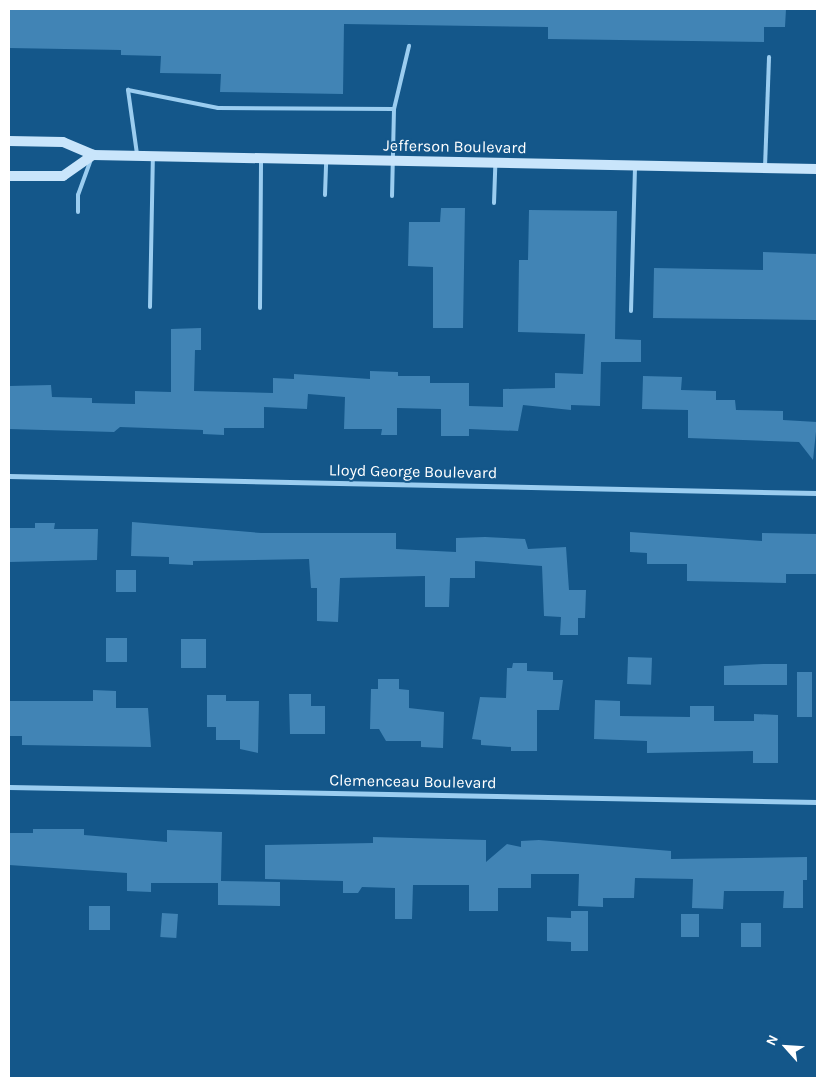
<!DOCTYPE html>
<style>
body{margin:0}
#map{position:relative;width:826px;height:1087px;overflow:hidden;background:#14578a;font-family:Karla,sans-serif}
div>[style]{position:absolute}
.building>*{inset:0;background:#4184b5;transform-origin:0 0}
.lane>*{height:4px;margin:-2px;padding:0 2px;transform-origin:2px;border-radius:2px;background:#9bcdf0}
.street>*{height:5px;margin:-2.5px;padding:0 2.5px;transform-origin:2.5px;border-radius:2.5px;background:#9bcdf0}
.secondary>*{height:10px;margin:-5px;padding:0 5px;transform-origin:5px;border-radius:5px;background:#c9e5fb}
span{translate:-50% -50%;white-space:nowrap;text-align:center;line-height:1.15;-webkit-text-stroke:4px #14578a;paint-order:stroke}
.street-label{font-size:16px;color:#fff}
.frame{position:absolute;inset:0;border:10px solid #fff;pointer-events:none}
.north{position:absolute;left:761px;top:1022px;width:50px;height:50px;-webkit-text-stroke:4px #14578a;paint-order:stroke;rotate:296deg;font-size:14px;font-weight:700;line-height:20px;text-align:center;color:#fff}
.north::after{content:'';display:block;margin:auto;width:18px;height:22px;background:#fff;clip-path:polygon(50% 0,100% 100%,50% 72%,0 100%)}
</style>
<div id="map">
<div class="building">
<i style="clip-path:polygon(9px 9px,786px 9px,785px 27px,764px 27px,764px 42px,548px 39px,548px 27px,344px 24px,343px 94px,220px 92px,221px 74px,160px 73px,161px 56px,121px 55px,121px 50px,9px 48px)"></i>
<i style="clip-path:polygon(441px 208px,465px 208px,463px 328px,433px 328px,433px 267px,408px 266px,409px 222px,440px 222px)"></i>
<i style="clip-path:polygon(529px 210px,617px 211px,615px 339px,641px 340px,641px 362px,601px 362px,600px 406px,571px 405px,571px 410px,523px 405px,518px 431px,469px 429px,469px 436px,441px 436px,441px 409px,397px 408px,397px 435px,381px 435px,382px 429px,344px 429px,345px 397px,308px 394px,307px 409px,264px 407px,264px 428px,224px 428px,224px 435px,203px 434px,203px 430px,120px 427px,114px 432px,9px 429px,9px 386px,51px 385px,52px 397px,92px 398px,92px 403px,135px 404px,135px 391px,171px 392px,171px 329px,201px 328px,201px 350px,195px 350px,194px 391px,273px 393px,273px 378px,294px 379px,294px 374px,370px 379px,370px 371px,398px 372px,398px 376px,430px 376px,430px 383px,469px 383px,469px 406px,503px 407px,503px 389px,555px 388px,555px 373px,583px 374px,585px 334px,518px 332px,519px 260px,528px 260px)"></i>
<i style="clip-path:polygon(763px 252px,817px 254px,817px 320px,653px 318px,654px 268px,763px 270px)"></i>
<i style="clip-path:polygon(643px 376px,682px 377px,681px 390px,716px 391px,716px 400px,735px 400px,736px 410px,783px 411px,783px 420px,817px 422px,813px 460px,799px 442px,688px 438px,688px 410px,642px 409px)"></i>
<i style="clip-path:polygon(132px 522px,261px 533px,396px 533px,396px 549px,456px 552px,456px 538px,485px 537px,525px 539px,528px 549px,566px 547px,569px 590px,586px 590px,585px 618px,578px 618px,578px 635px,560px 635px,561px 617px,544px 616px,542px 566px,475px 561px,475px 578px,450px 578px,449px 607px,425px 607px,425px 576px,340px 578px,338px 622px,317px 621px,317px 588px,311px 588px,309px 559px,193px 561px,193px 565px,169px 564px,169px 557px,131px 556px)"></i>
<i style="clip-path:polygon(35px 523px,55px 523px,54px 529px,98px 529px,97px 560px,9px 562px,9px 528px,35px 528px)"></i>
<i style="clip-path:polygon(630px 532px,762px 541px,762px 533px,817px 534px,817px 574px,786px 574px,786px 583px,687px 581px,687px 564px,647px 564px,647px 553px,630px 552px)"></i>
<i style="left:116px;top:570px;width:20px;height:22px"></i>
<i style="left:106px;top:638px;width:21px;height:24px"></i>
<i style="left:181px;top:639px;width:25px;height:29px"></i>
<i style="left:628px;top:657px;width:24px;height:27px;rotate:2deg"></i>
<i style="clip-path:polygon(513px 663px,527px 663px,527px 671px,553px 672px,553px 680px,563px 680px,559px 710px,537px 710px,537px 751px,511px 751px,511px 747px,481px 745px,481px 740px,472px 739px,480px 697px,506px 698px,507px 668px,512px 668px)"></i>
<i style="clip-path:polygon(763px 664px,787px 664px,787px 685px,724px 685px,724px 666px)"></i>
<i style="left:797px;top:672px;width:15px;height:45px"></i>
<i style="clip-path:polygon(378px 679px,399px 679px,399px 689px,409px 690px,409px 708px,444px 712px,443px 748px,421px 747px,421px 741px,386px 741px,379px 729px,370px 729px,371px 689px,378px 689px)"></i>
<i style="clip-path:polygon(93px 690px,116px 691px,116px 708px,148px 708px,151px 747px,22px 745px,22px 736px,9px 736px,9px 701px,93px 701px)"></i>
<i style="clip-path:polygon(289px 694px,311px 694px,311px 706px,325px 706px,325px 734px,290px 734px)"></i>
<i style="clip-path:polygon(207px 695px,226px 695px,226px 701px,259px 701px,258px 753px,240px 749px,240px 740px,216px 740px,216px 727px,207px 727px)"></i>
<i style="clip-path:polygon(595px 700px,620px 701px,620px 716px,690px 717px,690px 706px,714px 706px,714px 721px,754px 721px,754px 714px,778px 715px,778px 763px,753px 763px,753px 751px,647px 753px,647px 741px,594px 739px)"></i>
<i style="clip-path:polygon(33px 829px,84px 829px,84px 835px,167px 842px,167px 830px,222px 832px,221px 881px,280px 882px,280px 906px,218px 905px,218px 883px,151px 883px,151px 892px,127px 891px,127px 873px,9px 865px,9px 833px,33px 833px)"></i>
<i style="clip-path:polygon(373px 837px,486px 840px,486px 862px,507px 844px,521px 847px,521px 841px,539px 840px,671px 851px,671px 859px,807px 857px,807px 880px,803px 880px,803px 908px,783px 908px,784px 891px,724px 891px,723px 909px,692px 908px,693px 879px,635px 878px,634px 898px,603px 898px,603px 907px,578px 906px,579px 874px,531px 874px,531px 888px,498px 888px,498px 911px,469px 911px,469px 885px,413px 885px,412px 919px,395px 919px,395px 888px,362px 887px,358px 893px,343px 893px,343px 881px,265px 879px,265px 845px,373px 843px)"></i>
<i style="left:89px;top:906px;width:21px;height:24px"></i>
<i style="clip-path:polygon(571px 911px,588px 911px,588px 951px,571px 951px,571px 942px,547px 941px,547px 917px,571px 918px)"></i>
<i style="left:162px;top:913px;width:16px;height:24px;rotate:4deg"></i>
<i style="left:681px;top:914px;width:18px;height:23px"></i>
<i style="left:741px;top:923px;width:20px;height:24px"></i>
</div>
<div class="lane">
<i style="left:394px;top:109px;width:65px;rotate:-76.6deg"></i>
<i style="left:137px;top:154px;width:65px;rotate:-98deg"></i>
<i style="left:128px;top:90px;width:92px;rotate:11.3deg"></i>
<i style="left:218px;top:108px;width:176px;rotate:0.3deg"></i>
<i style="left:394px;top:109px;width:87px;rotate:91.3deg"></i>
<i style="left:765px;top:167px;width:110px;rotate:-87.9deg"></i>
<i style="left:325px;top:195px;width:35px;rotate:-88deg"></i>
<i style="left:494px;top:203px;width:38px;rotate:-88deg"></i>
<i style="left:78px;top:212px;width:17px;rotate:-90deg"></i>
<i style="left:78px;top:195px;width:38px;rotate:-70deg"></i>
<i style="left:150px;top:307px;width:150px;rotate:-88.9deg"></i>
<i style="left:260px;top:308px;width:148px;rotate:-89.6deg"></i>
<i style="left:631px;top:311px;width:145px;rotate:-88.4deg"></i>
</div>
<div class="street">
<i style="left:9px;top:476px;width:808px;rotate:1.21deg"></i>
<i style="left:9px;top:787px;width:808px;rotate:1.06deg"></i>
</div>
<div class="secondary">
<i style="left:9px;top:141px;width:54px;rotate:1.1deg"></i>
<i style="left:63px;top:142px;width:33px;rotate:23deg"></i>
<i style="left:93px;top:155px;width:724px;rotate:1.11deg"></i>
<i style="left:9px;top:176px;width:54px"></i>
<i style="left:63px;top:176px;width:37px;rotate:-35deg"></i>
</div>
<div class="street-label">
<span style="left:455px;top:147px;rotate:1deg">Jefferson Boulevard</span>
<span style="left:413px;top:472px;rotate:1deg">Lloyd George Boulevard</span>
<span style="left:413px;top:782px;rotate:1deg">Clemenceau Boulevard</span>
</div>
<div class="frame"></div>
<div class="north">N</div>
</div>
